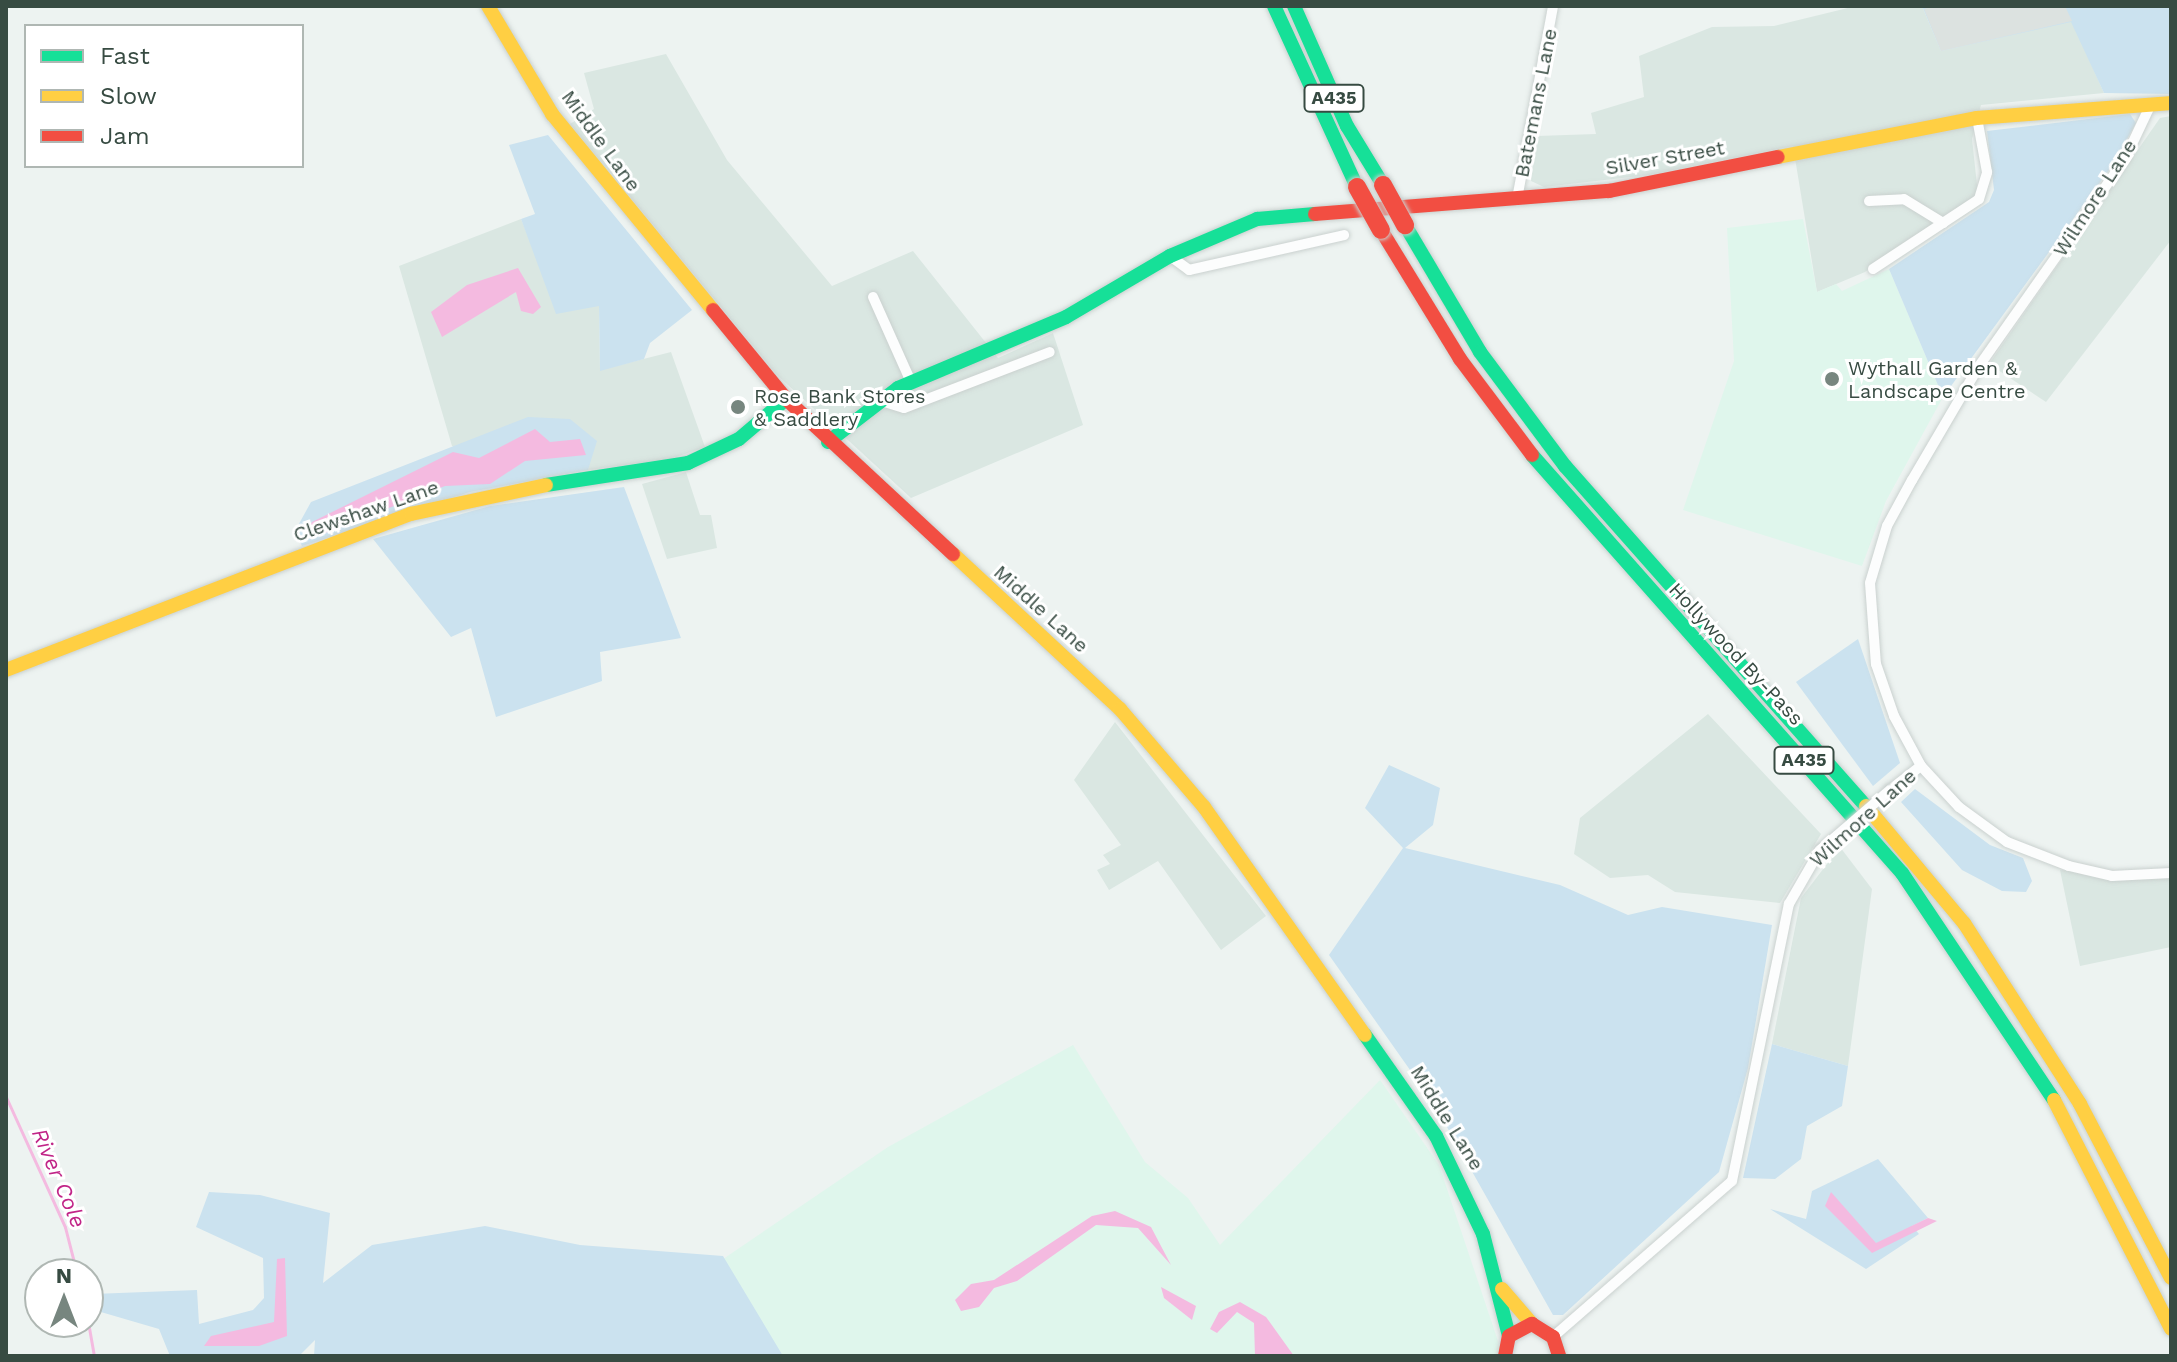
<!DOCTYPE html>
<style>
body{margin:0}
#map{position:relative;width:2177px;height:1362px;overflow:hidden;background:#edf3f1;font-family:"Work Sans",sans-serif}
div>[style]{position:absolute}
.residential>*{inset:0;background:#dae7e2}
.commercial>*{inset:0;background:#dff6ec}
.green>*{inset:0;background:#cbe2ef}
.parking>*{inset:0;background:#dce2e0}
.water>*{inset:0;background:#f4bae0}
.stream>*{height:3px;margin:-1.5px;padding:0 1.5px;transform-origin:1.5px;border-radius:1.5px;background:#f4bae0}
.roads{filter:drop-shadow(0 0 2px #cad1cf) drop-shadow(0 0 2px #cad1cf)}
.street>*{height:10px;margin:-5px;padding:0 5px;transform-origin:5px;border-radius:5px;background:#fcfdfd}
.fast>*{height:14px;margin:-7px;padding:0 7px;transform-origin:7px;border-radius:7px;background:#16e098}
.slow>*{height:14px;margin:-7px;padding:0 7px;transform-origin:7px;border-radius:7px;background:#ffcf43}
.jam>*{height:14px;margin:-7px;padding:0 7px;transform-origin:7px;border-radius:7px;background:#f24e42}
.bridges{filter:drop-shadow(0 0 2px #cad1cf) drop-shadow(0 0 2px #cad1cf)}
.street-bridge>*{height:10px;margin:-5px;padding:0 5px;transform-origin:5px;border-radius:5px;background:#fcfdfd}
.jam-bridge>*{height:18px;margin:-9px;padding:0 9px;transform-origin:9px;border-radius:9px;background:#f24e42}
.dots>*{width:22px;height:22px;translate:-50% -50%;box-sizing:border-box;border:4px solid #fff;border-radius:50%}
span{translate:-50% -50%;white-space:nowrap;text-align:center;line-height:1.15;-webkit-text-stroke:6px #fff;paint-order:stroke}
.shield-label span{padding:2px 6px;background:#fff;border:2px solid;border-radius:6px;-webkit-text-stroke-width:0}
.shield-label{font-size:18px;color:#374b42;font-weight:700}
.street-label{font-size:20px;color:#374b42}
.poi-label{font-size:20px;color:#374b42}
.left{translate:0 -50%;text-align:left}
.water-label{font-size:22px;color:#c12588;font-style:italic}
.frame{position:absolute;inset:0;border:8px solid #374b42;pointer-events:none}
.legend{position:absolute;left:24px;top:24px;width:280px;height:144px;box-sizing:border-box;background:#fff;border:2px solid #afb7b3;margin:0;padding:10px 14px;list-style:none;font-size:24px;color:#374b42}
.legend li{display:flex;align-items:center;gap:16px;height:40px}
.legend b{width:40px;border:2px solid #afb7b3}
.north{position:absolute;left:24px;top:1258px;width:80px;height:80px;box-sizing:border-box;background:#fff;border:2px solid #afb7b3;border-radius:50%;rotate:0deg;font-size:22px;font-weight:700;line-height:32px;text-align:center;color:#374b42}
.north::after{content:'';display:block;margin:auto;width:28px;height:36px;background:#77867f;clip-path:polygon(50% 0,100% 100%,50% 72%,0 100%)}
</style>
<div id="map">
<div class="residential">
<i style="clip-path:polygon(1856px 6px,1922px 6px,1941px 51px,2072px 21px,2104px 93px,1981px 105px,1972px 139px,1978px 194px,1865px 272px,1817px 292px,1793px 146px,1648px 175px,1544px 187px,1531px 181px,1537px 136px,1596px 134px,1591px 113px,1644px 97px,1639px 56px,1712px 27px,1774px 26px)"></i>
<i style="clip-path:polygon(666px 54px,727px 160px,832px 286px,913px 251px,998px 358px,1053px 333px,1083px 425px,911px 498px,776px 374px,570px 124px,594px 109px,584px 73px)"></i>
<i style="clip-path:polygon(2171px 116px,2171px 240px,2046px 402px,1989px 364px,2160px 118px)"></i>
<i style="clip-path:polygon(521px 219px,551px 292px,599px 306px,600px 370px,671px 352px,705px 447px,670px 459px,519px 479px,452px 446px,399px 266px)"></i>
<i style="clip-path:polygon(686px 472px,700px 515px,711px 515px,717px 548px,667px 559px,642px 484px)"></i>
<i style="clip-path:polygon(1708px 714px,1821px 834px,1780px 903px,1675px 892px,1648px 875px,1610px 878px,1574px 854px,1580px 818px)"></i>
<i style="clip-path:polygon(1115px 722px,1266px 916px,1221px 950px,1158px 861px,1109px 890px,1097px 870px,1110px 864px,1103px 855px,1121px 845px,1074px 780px)"></i>
<i style="clip-path:polygon(1840px 847px,1872px 889px,1848px 1066px,1772px 1044px,1801px 898px)"></i>
<i style="clip-path:polygon(2060px 870px,2171px 878px,2171px 947px,2080px 966px)"></i>
</div>
<div class="commercial">
<i style="clip-path:polygon(1803px 219px,1817px 292px,1836px 284px,1842px 291px,1889px 269px,1943px 397px,1886px 501px,1862px 566px,1683px 510px,1734px 361px,1727px 228px)"></i>
<i style="clip-path:polygon(1073px 1045px,1145px 1162px,1188px 1198px,1220px 1245px,1380px 1080px,1439px 1165px,1503px 1356px,646px 1356px,626px 1325px,888px 1147px)"></i>
</div>
<div class="green">
<i style="clip-path:polygon(1922px 6px,2171px 6px,2171px 94px,2104px 93px,2071px 22px,1941px 51px)"></i>
<i style="clip-path:polygon(2130px 114px,2136px 123px,2112px 166px,1943px 397px,1889px 269px,1989px 202px,1994px 190px,1987px 131px)"></i>
<i style="clip-path:polygon(548px 135px,692px 310px,650px 343px,644px 359px,600px 371px,599px 306px,556px 314px,521px 219px,535px 214px,509px 145px)"></i>
<i style="clip-path:polygon(528px 417px,570px 419px,597px 441px,588px 470px,470px 492px,302px 546px,295px 531px,311px 502px)"></i>
<i style="clip-path:polygon(624px 487px,681px 638px,600px 652px,602px 681px,496px 717px,471px 628px,451px 637px,373px 539px,490px 506px)"></i>
<i style="clip-path:polygon(1858px 639px,1900px 763px,1873px 786px,1796px 682px)"></i>
<i style="clip-path:polygon(1389px 765px,1440px 788px,1433px 825px,1405px 848px,1560px 885px,1628px 915px,1662px 907px,1772px 925px,1748px 1068px,1719px 1172px,1563px 1315px,1553px 1315px,1434px 1104px,1329px 955px,1403px 848px,1365px 808px)"></i>
<i style="clip-path:polygon(1915px 789px,1990px 845px,2023px 858px,2032px 881px,2026px 892px,2002px 891px,1962px 870px,1901px 802px)"></i>
<i style="clip-path:polygon(1772px 1044px,1848px 1066px,1842px 1106px,1807px 1126px,1801px 1159px,1775px 1179px,1743px 1178px)"></i>
<i style="clip-path:polygon(1878px 1159px,1928px 1218px,1912px 1226px,1919px 1234px,1866px 1269px,1770px 1209px,1806px 1219px,1812px 1191px)"></i>
<i style="clip-path:polygon(209px 1192px,260px 1195px,330px 1213px,323px 1283px,372px 1245px,485px 1226px,580px 1245px,723px 1256px,783px 1356px,314px 1356px,315px 1340px,299px 1356px,170px 1356px,159px 1329px,94px 1310px,93px 1294px,197px 1290px,199px 1324px,253px 1310px,264px 1298px,263px 1258px,196px 1227px)"></i>
</div>
<div class="parking">
<i style="clip-path:polygon(1933px 6px,2065px 6px,2072px 21px,1941px 51px,1924px 9px)"></i>
</div>
<div class="water">
<i style="clip-path:polygon(518px 268px,541px 307px,533px 314px,521px 311px,516px 292px,442px 337px,431px 312px,467px 285px)"></i>
<i style="clip-path:polygon(535px 429px,550px 442px,580px 439px,586px 455px,525px 461px,490px 484px,445px 486px,315px 537px,305px 533px,312px 522px,453px 452px,479px 458px)"></i>
<i style="clip-path:polygon(1831px 1192px,1876px 1243px,1928px 1218px,1937px 1221px,1872px 1253px,1825px 1206px)"></i>
<i style="clip-path:polygon(1115px 1211px,1151px 1227px,1171px 1265px,1138px 1228px,1096px 1225px,1017px 1281px,994px 1288px,979px 1307px,961px 1311px,955px 1300px,971px 1284px,994px 1280px,1092px 1216px)"></i>
<i style="clip-path:polygon(285px 1258px,287px 1336px,259px 1346px,204px 1346px,211px 1336px,274px 1322px,277px 1259px)"></i>
<i style="clip-path:polygon(1161px 1287px,1196px 1306px,1192px 1320px,1164px 1298px)"></i>
<i style="clip-path:polygon(1240px 1302px,1266px 1317px,1294px 1356px,1255px 1356px,1254px 1323px,1237px 1312px,1217px 1333px,1210px 1329px,1219px 1312px)"></i>
</div>
<div class="stream">
<i style="left:6px;top:1097px;width:143px;rotate:65.6deg"></i>
<i style="left:65px;top:1227px;width:49px;rotate:75.7deg"></i>
<i style="left:88px;top:1322px;width:35px;rotate:80deg"></i>
</div>
<div class="roads">
<div class="street">
<i style="left:2151px;top:104px;width:61px;rotate:115.3deg"></i>
<i style="left:2125px;top:159px;width:253px;rotate:125.2deg"></i>
<i style="left:1979px;top:366px;width:132px;rotate:120.4deg"></i>
<i style="left:1912px;top:480px;width:52px;rotate:118.5deg"></i>
<i style="left:1887px;top:526px;width:59px;rotate:106.6deg"></i>
<i style="left:1870px;top:583px;width:81px;rotate:85.8deg"></i>
<i style="left:1876px;top:664px;width:55px;rotate:70.9deg"></i>
<i style="left:1894px;top:716px;width:57px;rotate:61.6deg"></i>
<i style="left:1921px;top:766px;width:56px;rotate:47.2deg"></i>
<i style="left:1959px;top:807px;width:59px;rotate:36.1deg"></i>
<i style="left:2007px;top:842px;width:66px;rotate:21.2deg"></i>
<i style="left:2069px;top:866px;width:44px;rotate:13.1deg"></i>
<i style="left:2112px;top:876px;width:59px;rotate:-2.9deg"></i>
<i style="left:1517px;top:199px;width:196px;rotate:-79.4deg"></i>
<i style="left:1869px;top:201px;width:35px;rotate:-3deg"></i>
<i style="left:1904px;top:199px;width:46px;rotate:31.6deg"></i>
<i style="left:1170px;top:256px;width:24px;rotate:36deg"></i>
<i style="left:1189px;top:270px;width:159px;rotate:-12.7deg"></i>
<i style="left:1873px;top:269px;width:127px;rotate:-33.4deg"></i>
<i style="left:1979px;top:199px;width:28px;rotate:-73deg"></i>
<i style="left:1987px;top:172px;width:55px;rotate:-100.5deg"></i>
<i style="left:873px;top:297px;width:93px;rotate:65.9deg"></i>
<i style="left:878px;top:400px;width:27px;rotate:17deg"></i>
<i style="left:904px;top:408px;width:156px;rotate:-21deg"></i>
<i style="left:1890px;top:790px;width:39px;rotate:-38deg"></i>
<i style="left:1553px;top:1337px;width:237px;rotate:-41.1deg"></i>
<i style="left:1732px;top:1181px;width:283px;rotate:-78.4deg"></i>
<i style="left:1789px;top:904px;width:62px;rotate:-60.1deg"></i>
</div>
<div class="fast">
<i style="left:1274px;top:6px;width:199px;rotate:65.4deg"></i>
<i style="left:1294px;top:6px;width:131px;rotate:66.2deg"></i>
<i style="left:1347px;top:126px;width:69px;rotate:58.6deg"></i>
<i style="left:1405px;top:225px;width:147px;rotate:59.4deg"></i>
<i style="left:1480px;top:352px;width:142px;rotate:53.3deg"></i>
<i style="left:1565px;top:466px;width:454px;rotate:48.5deg"></i>
<i style="left:828px;top:442px;width:88px;rotate:-37.6deg"></i>
<i style="left:898px;top:388px;width:182px;rotate:-22.9deg"></i>
<i style="left:1066px;top:317px;width:121px;rotate:-30.4deg"></i>
<i style="left:1170px;top:256px;width:95px;rotate:-23deg"></i>
<i style="left:1257px;top:219px;width:58px;rotate:-4.9deg"></i>
<i style="left:1532px;top:455px;width:558px;rotate:48.49deg"></i>
<i style="left:1902px;top:873px;width:273px;rotate:56.2deg"></i>
<i style="left:546px;top:485px;width:144px;rotate:-8.8deg"></i>
<i style="left:688px;top:463px;width:56px;rotate:-25.2deg"></i>
<i style="left:739px;top:439px;width:62px;rotate:-40.4deg"></i>
<i style="left:1365px;top:1035px;width:123px;rotate:54.9deg"></i>
<i style="left:1436px;top:1136px;width:109px;rotate:64.4deg"></i>
<i style="left:1483px;top:1234px;width:105px;rotate:75.7deg"></i>
</div>
<div class="slow">
<i style="left:488px;top:6px;width:126px;rotate:59.3deg"></i>
<i style="left:552px;top:114px;width:254px;rotate:50.6deg"></i>
<i style="left:1778px;top:157px;width:203px;rotate:-11.1deg"></i>
<i style="left:1977px;top:118px;width:195px;rotate:-4.4deg"></i>
<i style="left:953px;top:554px;width:228px;rotate:42.9deg"></i>
<i style="left:1120px;top:709px;width:129px;rotate:49.4deg"></i>
<i style="left:1204px;top:807px;width:279px;rotate:54.8deg"></i>
<i style="left:6px;top:670px;width:434px;rotate:-21.1deg"></i>
<i style="left:411px;top:514px;width:138px;rotate:-12.1deg"></i>
<i style="left:1866px;top:806px;width:153px;rotate:50.1deg"></i>
<i style="left:1964px;top:923px;width:215px;rotate:57.3deg"></i>
<i style="left:2080px;top:1104px;width:196px;rotate:62.4deg"></i>
<i style="left:2054px;top:1100px;width:257px;rotate:62.9deg"></i>
<i style="left:1502px;top:1289px;width:46px;rotate:49.4deg"></i>
</div>
<div class="jam">
<i style="left:1315px;top:214px;width:295px;rotate:-4.5deg"></i>
<i style="left:1609px;top:191px;width:172px;rotate:-11.4deg"></i>
<i style="left:1381px;top:230px;width:151px;rotate:58.5deg"></i>
<i style="left:1460px;top:359px;width:120px;rotate:53.1deg"></i>
<i style="left:713px;top:310px;width:115px;rotate:50.6deg"></i>
<i style="left:786px;top:399px;width:228px;rotate:42.9deg"></i>
<i style="left:1505px;top:1356px;width:20px;rotate:-79deg"></i>
<i style="left:1509px;top:1336px;width:26px;rotate:-28deg"></i>
<i style="left:1532px;top:1324px;width:25px;rotate:32deg"></i>
<i style="left:1553px;top:1337px;width:20px;rotate:72deg"></i>
</div>
</div>
<div class="bridges">
<div class="street-bridge">
<i style="left:1820px;top:850px;width:92px;rotate:-40.6deg"></i>
</div>
<div class="jam-bridge">
<i style="left:1383px;top:185px;width:46px;rotate:61.2deg"></i>
<i style="left:1357px;top:187px;width:49px;rotate:60.8deg"></i>
</div>
</div>
<div class="dots">
<i style="left:1832px;top:379px;background:#77867f"></i>
<i style="left:738px;top:407px;background:#77867f"></i>
</div>
<div class="shield-label">
<span style="left:1334px;top:98px">A435</span>
<span style="left:1804px;top:760px">A435</span>
</div>
<div class="street-label">
<span style="left:1536px;top:103px;rotate:-79deg">Batemans Lane</span>
<span style="left:601px;top:141px;rotate:54deg">Middle Lane</span>
<span style="left:1665px;top:158px;rotate:-10deg">Silver Street</span>
<span style="left:2095px;top:198px;rotate:-57deg">Wilmore Lane</span>
<span style="left:366px;top:511px;rotate:-19deg">Clewshaw Lane</span>
<span style="left:1041px;top:609px;rotate:42deg">Middle Lane</span>
<span style="left:1736px;top:654px;rotate:47deg">Hollywood By-Pass</span>
<span style="left:1863px;top:818px;rotate:-42deg">Wilmore Lane</span>
<span style="left:1447px;top:1118px;rotate:58deg">Middle Lane</span>
</div>
<div class="poi-label">
<span class="left" style="left:1848px;top:380px">Wythall Garden &amp;<br>Landscape Centre</span>
<span class="left" style="left:754px;top:408px">Rose Bank Stores<br>&amp; Saddlery</span>
</div>
<div class="water-label">
<span style="left:59px;top:1178px;rotate:67deg">River Cole</span>
</div>
<div class="frame"></div>
<ul class="legend">
<li><b style="height:10px;background:#16e098"></b>Fast</li>
<li><b style="height:10px;background:#ffcf43"></b>Slow</li>
<li><b style="height:10px;background:#f24e42"></b>Jam</li>
</ul>
<div class="north">N</div>
</div>
